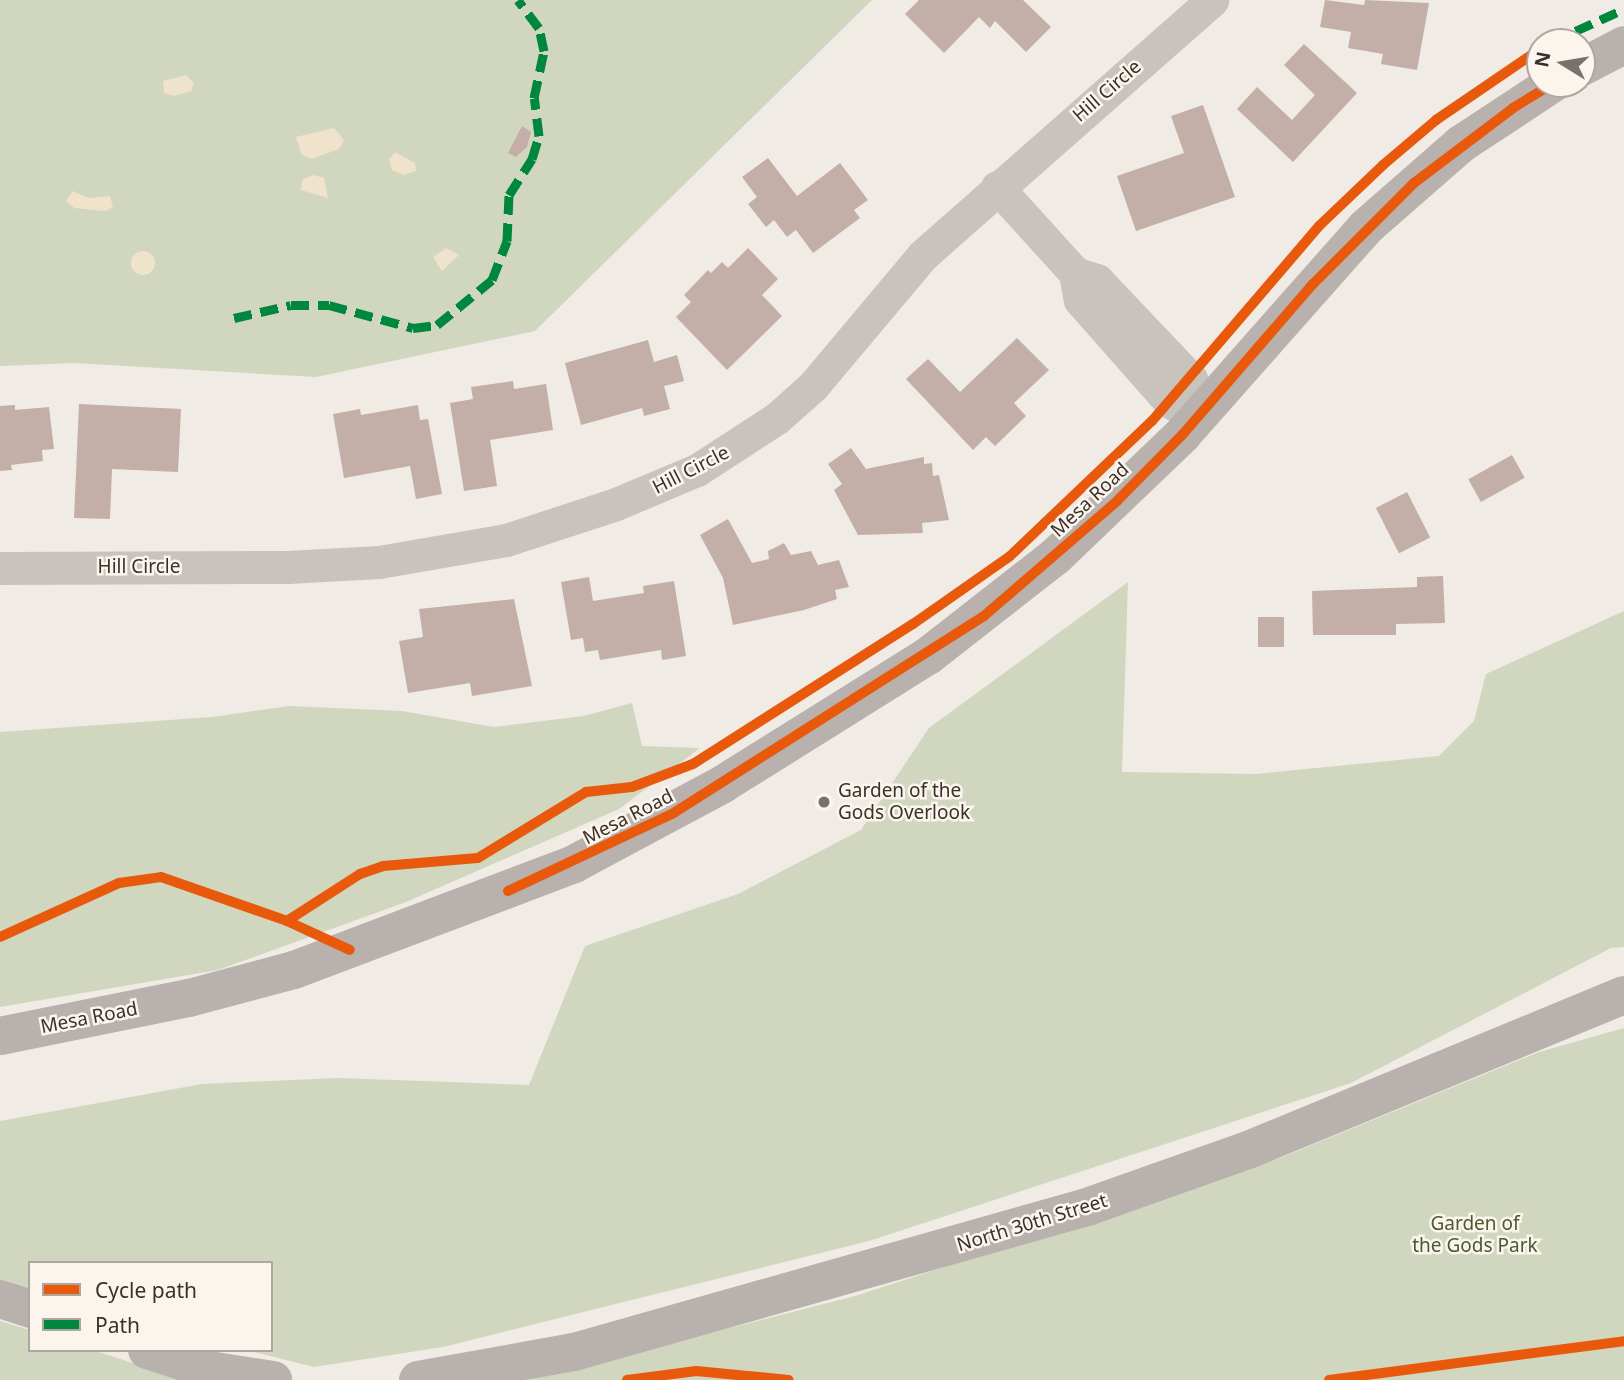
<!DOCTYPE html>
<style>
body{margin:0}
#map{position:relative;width:1624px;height:1380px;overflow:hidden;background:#f0ebe5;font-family:"Noto Sans",sans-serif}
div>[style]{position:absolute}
.green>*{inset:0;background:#d1d6bf}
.sand>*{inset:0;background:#efe3cc}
.round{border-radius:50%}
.building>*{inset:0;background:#c3afa7;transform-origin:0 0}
.minor>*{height:33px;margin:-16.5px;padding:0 16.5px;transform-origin:16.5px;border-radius:16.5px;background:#c9c3be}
.major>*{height:38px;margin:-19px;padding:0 19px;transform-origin:19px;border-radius:19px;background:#b8b1ad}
.quiet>*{height:9px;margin-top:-4.5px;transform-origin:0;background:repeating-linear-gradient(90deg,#00873e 0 18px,transparent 0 27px)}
.cycleway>*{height:10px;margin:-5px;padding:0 5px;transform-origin:5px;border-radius:5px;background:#e8590c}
.dots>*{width:19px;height:19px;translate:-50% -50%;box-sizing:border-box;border:4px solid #fbf5ee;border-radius:50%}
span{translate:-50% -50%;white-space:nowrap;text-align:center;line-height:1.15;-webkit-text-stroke:5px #fbf5ee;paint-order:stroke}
.street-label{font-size:19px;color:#3b302b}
.poi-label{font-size:19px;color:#3b302b}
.left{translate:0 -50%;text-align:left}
.park-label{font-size:19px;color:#4a5a2e}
.legend{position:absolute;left:28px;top:1261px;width:245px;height:91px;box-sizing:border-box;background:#fbf5ee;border:2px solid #aea6a0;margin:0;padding:9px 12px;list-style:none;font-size:21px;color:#3b302b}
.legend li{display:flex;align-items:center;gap:14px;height:35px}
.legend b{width:35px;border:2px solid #aea6a0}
.north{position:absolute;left:1526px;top:28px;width:70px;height:70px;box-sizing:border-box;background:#fbf5ee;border:2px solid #aea6a0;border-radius:50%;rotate:281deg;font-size:19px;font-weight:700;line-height:28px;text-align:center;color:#3b302b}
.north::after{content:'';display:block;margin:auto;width:24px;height:32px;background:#7a716c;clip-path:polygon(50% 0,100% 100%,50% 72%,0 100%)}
</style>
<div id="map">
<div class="green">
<i style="clip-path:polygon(0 0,872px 0,535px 331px,316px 377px,74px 363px,0 366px)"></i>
<i style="clip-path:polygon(1128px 582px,1122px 772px,1256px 774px,1439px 756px,1474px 721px,1486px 674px,1624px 611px,1624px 947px,1611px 948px,1351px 1083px,869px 1241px,443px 1347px,314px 1367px,246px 1350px,271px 1350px,271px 1263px,30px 1263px,30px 1289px,0 1281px,0 1121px,202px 1084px,338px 1078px,529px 1085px,585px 946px,738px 894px,861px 830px,929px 728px)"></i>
<i style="clip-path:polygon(632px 703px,642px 746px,700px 748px,619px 809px,406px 902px,218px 970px,0 1007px,0 732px,212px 717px,289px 706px,402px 711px,494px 727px,584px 716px)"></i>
<i style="clip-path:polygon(1624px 1028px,1624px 1380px,526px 1380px,855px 1296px,1280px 1158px,1539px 1052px)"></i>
<i style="clip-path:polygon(0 1321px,30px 1330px,30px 1350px,93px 1350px,184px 1380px,0 1380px)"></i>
</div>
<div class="sand">
<i style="clip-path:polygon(186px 75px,194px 83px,191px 91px,174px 96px,164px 93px,163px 81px)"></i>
<i style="clip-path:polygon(334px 128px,344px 140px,339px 149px,311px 159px,302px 155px,296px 137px)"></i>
<i style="clip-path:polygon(395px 152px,415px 163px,416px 171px,404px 175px,392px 170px,389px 160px)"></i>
<i style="clip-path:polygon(313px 175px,324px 178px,328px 198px,301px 190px,302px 180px)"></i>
<i style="clip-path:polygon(73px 191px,89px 198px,110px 196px,113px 207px,106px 211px,74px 208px,66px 201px)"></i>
<i style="clip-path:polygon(446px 248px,459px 255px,442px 271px,433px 257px)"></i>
<i class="round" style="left:131px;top:251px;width:24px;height:24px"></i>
</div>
<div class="building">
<i style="clip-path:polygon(919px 0,1023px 0,1051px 27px,1026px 52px,995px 21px,990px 28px,979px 17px,944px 53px,905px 14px)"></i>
<i style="clip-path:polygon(1325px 0,1364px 5px,1365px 0,1429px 3px,1417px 70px,1381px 64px,1383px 54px,1348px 48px,1351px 32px,1320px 27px)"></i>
<i style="clip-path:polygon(1304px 44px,1357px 93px,1293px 162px,1237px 109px,1257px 87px,1292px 120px,1315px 95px,1284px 65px)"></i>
<i style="clip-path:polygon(1203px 105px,1235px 197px,1136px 231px,1117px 176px,1184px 153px,1171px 116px)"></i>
<i style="clip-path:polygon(522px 126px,531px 132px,527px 147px,516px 157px,508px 153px)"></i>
<i style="clip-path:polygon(768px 158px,797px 196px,840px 163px,868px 200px,854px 210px,860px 218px,813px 253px,796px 230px,787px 237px,774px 220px,766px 227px,748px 204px,757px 197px,742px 177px)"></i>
<i style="clip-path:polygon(748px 248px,778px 279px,762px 295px,782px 316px,727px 370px,676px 317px,691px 302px,684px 295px,708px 270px,711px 273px,722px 262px,728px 268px)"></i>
<i style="clip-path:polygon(1017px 338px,1049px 370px,1014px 403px,1026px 416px,995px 446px,986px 437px,973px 450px,906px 379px,928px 359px,960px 392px)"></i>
<i style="clip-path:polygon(648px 340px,654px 362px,677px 355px,684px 381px,664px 386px,670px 409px,644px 416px,642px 408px,581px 425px,565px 363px)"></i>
<i style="clip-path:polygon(513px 381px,514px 389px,546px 384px,553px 430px,490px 440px,497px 486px,464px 491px,450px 403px,473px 399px,471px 387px)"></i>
<i style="clip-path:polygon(79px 404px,181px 409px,178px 472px,112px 469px,110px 519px,74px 518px)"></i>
<i style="clip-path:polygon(15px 405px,15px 410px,49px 407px,54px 449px,42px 450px,43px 461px,11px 465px,12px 470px,0 471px,0 406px)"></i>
<i style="clip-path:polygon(418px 405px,420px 420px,428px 419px,442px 494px,416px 499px,410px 466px,344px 478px,333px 414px,360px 409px,361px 415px)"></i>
<i style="clip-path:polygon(851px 448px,866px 469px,924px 457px,924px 464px,932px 463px,933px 476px,939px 475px,949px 520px,922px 523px,923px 533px,858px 535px,834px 490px,842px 484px,828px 464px)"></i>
<i style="left:1512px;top:455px;width:26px;height:50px;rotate:61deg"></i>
<i style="left:1407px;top:492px;width:51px;height:35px;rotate:63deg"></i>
<i style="clip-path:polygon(728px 519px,752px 563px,769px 559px,768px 551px,784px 543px,791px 555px,811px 551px,818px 565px,839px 560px,849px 587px,835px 590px,837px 599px,804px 610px,733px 625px,723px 578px,700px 535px)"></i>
<i style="clip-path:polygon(1443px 576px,1445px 623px,1396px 624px,1396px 635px,1313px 635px,1312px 591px,1417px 587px,1417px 577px)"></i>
<i style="clip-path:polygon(589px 577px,593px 601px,644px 593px,643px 586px,674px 581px,686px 656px,662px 660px,661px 650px,600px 660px,598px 650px,585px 652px,583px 638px,571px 640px,561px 582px)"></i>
<i style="clip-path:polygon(514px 599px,532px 686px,472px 696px,470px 683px,408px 693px,399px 641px,423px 637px,419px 609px)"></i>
<i style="left:1258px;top:617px;width:26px;height:30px"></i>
</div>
<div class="minor">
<i style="left:997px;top:187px;width:116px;rotate:47.8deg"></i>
<i style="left:1075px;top:273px;width:27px;rotate:80deg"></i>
<i style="left:1080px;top:300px;width:136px;rotate:48.6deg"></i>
<i style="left:1170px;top:402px;width:32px;rotate:28deg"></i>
<i style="left:1075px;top:273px;width:23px;rotate:18deg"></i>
<i style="left:1097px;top:280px;width:137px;rotate:46.5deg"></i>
<i style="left:1191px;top:379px;width:39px;rotate:80deg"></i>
<i style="left:0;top:568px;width:288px;rotate:-0.2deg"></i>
<i style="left:288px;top:567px;width:91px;rotate:-3.1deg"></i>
<i style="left:379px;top:562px;width:129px;rotate:-9.8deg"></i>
<i style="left:506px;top:540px;width:116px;rotate:-18.1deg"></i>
<i style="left:616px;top:504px;width:88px;rotate:-22.8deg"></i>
<i style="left:697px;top:470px;width:95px;rotate:-33deg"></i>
<i style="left:777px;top:418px;width:48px;rotate:-41.6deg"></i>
<i style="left:813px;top:386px;width:170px;rotate:-50deg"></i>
<i style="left:922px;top:256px;width:387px;rotate:-41.4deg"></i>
</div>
<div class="major">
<i style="left:1582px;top:67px;width:47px;rotate:-27.6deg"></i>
<i style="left:0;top:1036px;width:193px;rotate:-11.4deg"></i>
<i style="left:189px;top:998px;width:109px;rotate:-14.9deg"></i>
<i style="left:294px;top:970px;width:299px;rotate:-20.7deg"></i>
<i style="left:574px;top:864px;width:169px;rotate:-28.2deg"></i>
<i style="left:723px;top:784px;width:242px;rotate:-32deg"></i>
<i style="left:928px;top:656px;width:162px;rotate:-38deg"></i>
<i style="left:1056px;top:556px;width:176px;rotate:-43.8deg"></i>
<i style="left:1183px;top:434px;width:275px;rotate:-48.5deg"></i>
<i style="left:1365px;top:228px;width:128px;rotate:-41.2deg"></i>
<i style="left:1461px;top:144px;width:109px;rotate:-33.4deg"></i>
<i style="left:0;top:1299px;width:32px;rotate:18deg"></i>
<i style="left:147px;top:1350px;width:65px;rotate:17.9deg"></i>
<i style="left:209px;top:1370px;width:65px;rotate:8.9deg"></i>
<i style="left:418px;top:1380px;width:158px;rotate:-10.2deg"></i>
<i style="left:574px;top:1352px;width:533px;rotate:-15.78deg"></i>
<i style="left:1087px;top:1207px;width:171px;rotate:-19.5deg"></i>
<i style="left:1248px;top:1150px;width:407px;rotate:-22.4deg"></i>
</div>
<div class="quiet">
<i style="left:1551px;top:42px;width:80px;rotate:-24.3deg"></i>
<i style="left:234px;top:318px;width:58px;rotate:-12.8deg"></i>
<i style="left:291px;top:305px;width:38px"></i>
<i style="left:329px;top:305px;width:87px;rotate:15.3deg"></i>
<i style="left:413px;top:328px;width:24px;rotate:-7deg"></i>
<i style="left:437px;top:325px;width:71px;rotate:-39.3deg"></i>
<i style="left:492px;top:280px;width:42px;rotate:-69deg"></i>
<i style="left:507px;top:241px;width:46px;rotate:-87.5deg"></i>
<i style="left:509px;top:195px;width:43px;rotate:-57.4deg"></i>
<i style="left:532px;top:159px;width:24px;rotate:-73deg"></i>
<i style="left:539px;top:136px;width:38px;rotate:-97deg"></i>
<i style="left:534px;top:98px;width:48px;rotate:-78deg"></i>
<i style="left:544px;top:51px;width:24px;rotate:-102deg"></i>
<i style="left:539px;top:28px;width:35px;rotate:-127deg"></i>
</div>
<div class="cycleway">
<i style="left:508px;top:891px;width:181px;rotate:-25.2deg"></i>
<i style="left:672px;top:814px;width:370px;rotate:-32.4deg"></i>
<i style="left:984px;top:616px;width:176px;rotate:-40.8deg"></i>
<i style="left:1117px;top:501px;width:94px;rotate:-45.4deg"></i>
<i style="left:1183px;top:434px;width:198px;rotate:-49.1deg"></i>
<i style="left:1313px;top:284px;width:143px;rotate:-45deg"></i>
<i style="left:1414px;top:183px;width:124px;rotate:-37.1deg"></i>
<i style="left:1513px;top:108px;width:46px;rotate:-31.6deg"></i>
<i style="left:287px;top:921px;width:87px;rotate:-32.8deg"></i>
<i style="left:360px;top:874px;width:24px;rotate:-19deg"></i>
<i style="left:383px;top:866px;width:95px;rotate:-4.8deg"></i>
<i style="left:478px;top:858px;width:127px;rotate:-31.4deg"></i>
<i style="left:586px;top:792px;width:46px;rotate:-6.2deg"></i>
<i style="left:632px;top:787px;width:65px;rotate:-20.7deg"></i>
<i style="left:693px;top:764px;width:261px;rotate:-32.5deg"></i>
<i style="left:913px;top:624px;width:118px;rotate:-35deg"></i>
<i style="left:1010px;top:556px;width:196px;rotate:-43.6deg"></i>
<i style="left:1152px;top:421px;width:257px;rotate:-49.4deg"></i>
<i style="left:1319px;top:226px;width:88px;rotate:-43.6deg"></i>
<i style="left:1383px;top:165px;width:70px;rotate:-40.3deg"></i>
<i style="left:1436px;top:120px;width:126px;rotate:-34.3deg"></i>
<i style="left:0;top:937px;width:131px;rotate:-24.4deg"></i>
<i style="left:119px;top:883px;width:42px;rotate:-8.1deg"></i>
<i style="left:161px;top:877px;width:133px;rotate:19.2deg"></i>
<i style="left:287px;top:921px;width:69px;rotate:24.7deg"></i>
<i style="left:627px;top:1380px;width:70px;rotate:-7.4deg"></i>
<i style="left:696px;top:1371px;width:93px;rotate:5.5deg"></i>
<i style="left:1329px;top:1380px;width:298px;rotate:-7.5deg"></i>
</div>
<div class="dots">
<i style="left:824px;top:802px;background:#7a716c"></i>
</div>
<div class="street-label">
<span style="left:1107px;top:91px;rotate:-41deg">Hill Circle</span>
<span style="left:691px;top:470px;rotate:-27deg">Hill Circle</span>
<span style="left:1090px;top:500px;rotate:-43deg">Mesa Road</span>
<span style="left:139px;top:567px">Hill Circle</span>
<span style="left:628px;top:817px;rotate:-27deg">Mesa Road</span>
<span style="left:89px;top:1018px;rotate:-11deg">Mesa Road</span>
<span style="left:1032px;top:1223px;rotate:-17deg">North 30th Street</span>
</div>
<div class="poi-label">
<span class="left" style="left:838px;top:802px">Garden of the<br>Gods Overlook</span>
</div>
<div class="park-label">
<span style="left:1475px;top:1235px">Garden of<br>the Gods Park</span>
</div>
<ul class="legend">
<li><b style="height:9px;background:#e8590c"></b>Cycle path</li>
<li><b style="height:9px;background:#00873e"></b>Path</li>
</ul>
<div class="north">N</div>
</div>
